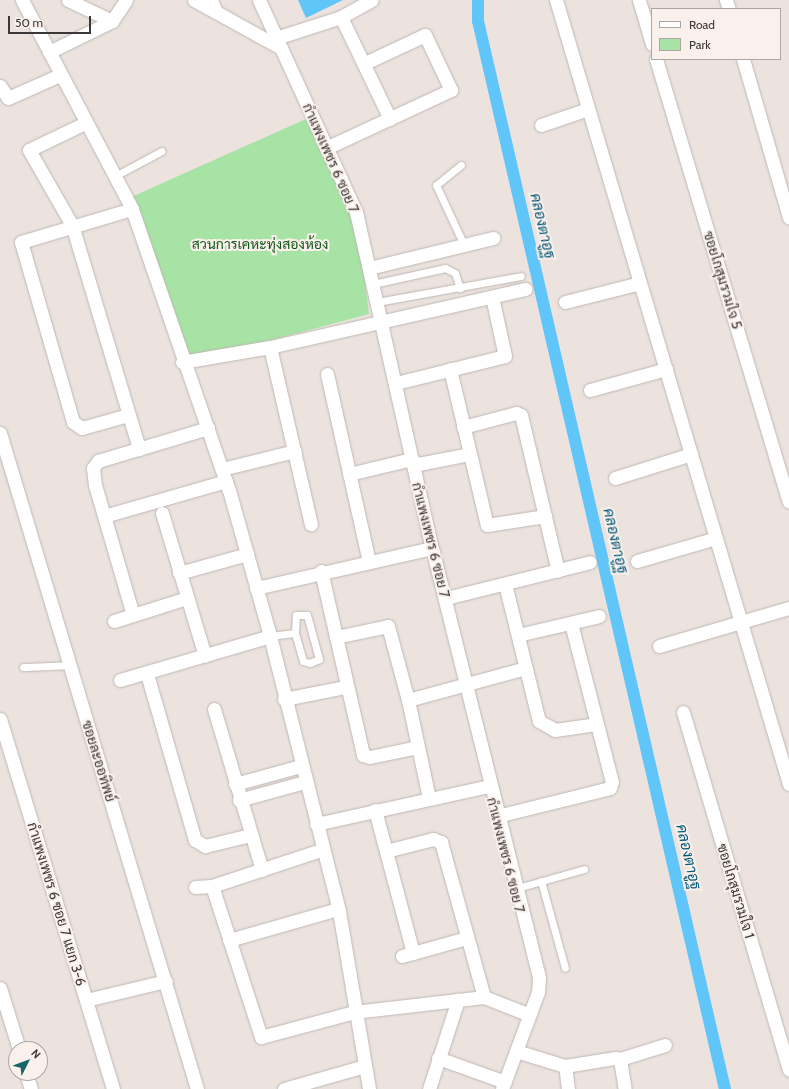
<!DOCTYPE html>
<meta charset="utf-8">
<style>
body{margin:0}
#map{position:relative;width:789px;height:1089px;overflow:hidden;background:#ece3df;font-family:Cabin,Sarabun,sans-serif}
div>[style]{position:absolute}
.green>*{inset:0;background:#a7e3a5}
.water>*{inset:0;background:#60c6fa}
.canal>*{height:12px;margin:-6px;padding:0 6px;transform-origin:6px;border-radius:6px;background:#60c6fa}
.roads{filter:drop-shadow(0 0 1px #bfb6b2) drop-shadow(0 0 1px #bfb6b2)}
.lane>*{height:7px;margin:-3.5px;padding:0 3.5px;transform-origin:3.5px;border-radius:3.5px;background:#fff}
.street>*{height:13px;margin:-6.5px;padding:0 6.5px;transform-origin:6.5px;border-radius:6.5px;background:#fff}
span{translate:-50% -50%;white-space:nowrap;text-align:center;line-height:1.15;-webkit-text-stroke:4px #faf0ec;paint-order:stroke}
.street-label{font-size:14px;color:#3c3837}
.park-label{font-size:14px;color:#105816}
.water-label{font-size:15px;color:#005779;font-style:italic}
.legend{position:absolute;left:651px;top:8px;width:130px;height:52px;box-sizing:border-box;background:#faf0ec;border:1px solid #aea6a4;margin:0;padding:5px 7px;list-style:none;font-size:12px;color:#3c3837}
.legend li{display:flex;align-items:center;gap:8px;height:20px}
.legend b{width:20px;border:1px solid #aea6a4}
.north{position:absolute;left:8px;top:1041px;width:40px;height:40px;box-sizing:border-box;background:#faf0ec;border:1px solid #aea6a4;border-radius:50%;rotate:48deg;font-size:11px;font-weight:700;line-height:16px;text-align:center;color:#3c3837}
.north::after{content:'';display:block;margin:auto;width:14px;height:18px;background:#186668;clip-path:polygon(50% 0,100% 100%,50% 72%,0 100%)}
.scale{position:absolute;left:8px;top:16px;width:83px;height:18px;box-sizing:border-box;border:2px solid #3c3837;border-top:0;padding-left:5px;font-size:12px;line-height:14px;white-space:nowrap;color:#3c3837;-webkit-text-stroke:3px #faf0ec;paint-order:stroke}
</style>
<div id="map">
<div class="green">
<i style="clip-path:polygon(306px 119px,356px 212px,369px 314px,189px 362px,129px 198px)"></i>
</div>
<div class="water">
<i style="clip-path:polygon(298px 0,343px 0,306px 18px)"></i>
</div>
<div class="canal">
<i style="left:478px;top:0;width:21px;rotate:90deg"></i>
<i style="left:478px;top:21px;width:1096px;rotate:76.98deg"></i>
</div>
<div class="roads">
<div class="lane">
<i style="left:461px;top:165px;width:32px;rotate:141deg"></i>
<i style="left:436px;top:185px;width:66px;rotate:65deg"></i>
<i style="left:113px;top:177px;width:55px;rotate:-28deg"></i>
<i style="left:373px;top:284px;width:74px;rotate:-12.5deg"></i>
<i style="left:445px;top:268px;width:11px;rotate:27deg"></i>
<i style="left:455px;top:273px;width:16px;rotate:72deg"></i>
<i style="left:377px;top:302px;width:146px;rotate:-10.2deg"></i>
<i style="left:270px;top:636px;width:25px;rotate:-7deg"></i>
<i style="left:295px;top:633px;width:18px;rotate:-87deg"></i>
<i style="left:296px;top:615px;width:11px"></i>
<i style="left:307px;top:615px;width:46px;rotate:74.7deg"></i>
<i style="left:319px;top:659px;width:10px;rotate:156deg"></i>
<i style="left:310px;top:663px;width:7px;rotate:-164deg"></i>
<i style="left:303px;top:661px;width:29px;rotate:-106deg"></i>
<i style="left:23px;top:667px;width:47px;rotate:-2.4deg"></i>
<i style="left:541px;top:881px;width:90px;rotate:74.6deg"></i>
<i style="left:514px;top:889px;width:73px;rotate:-15.9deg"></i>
</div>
<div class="street">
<i style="left:22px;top:0;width:236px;rotate:62.2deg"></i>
<i style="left:132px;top:209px;width:297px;rotate:71deg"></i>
<i style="left:229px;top:490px;width:152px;rotate:74.3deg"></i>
<i style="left:270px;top:636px;width:284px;rotate:75.9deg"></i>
<i style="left:339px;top:911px;width:181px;rotate:80.4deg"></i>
<i style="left:68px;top:0;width:49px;rotate:25.5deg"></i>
<i style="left:194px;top:0;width:25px;rotate:29deg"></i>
<i style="left:211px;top:0;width:13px;rotate:67deg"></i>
<i style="left:216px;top:12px;width:74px;rotate:29deg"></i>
<i style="left:259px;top:0;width:233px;rotate:65.4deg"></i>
<i style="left:356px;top:212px;width:344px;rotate:77.3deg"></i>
<i style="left:432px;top:548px;width:443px;rotate:76deg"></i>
<i style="left:539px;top:978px;width:14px;rotate:94deg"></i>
<i style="left:538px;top:992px;width:103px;rotate:110.4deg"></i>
<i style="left:556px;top:0;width:818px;rotate:73.45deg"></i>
<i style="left:639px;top:0;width:46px;rotate:73.5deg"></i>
<i style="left:726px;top:0;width:9px;rotate:72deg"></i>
<i style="left:341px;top:17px;width:113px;rotate:64.3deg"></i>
<i style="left:276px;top:38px;width:68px;rotate:-17.9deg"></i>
<i style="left:341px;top:17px;width:35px;rotate:-29deg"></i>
<i style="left:49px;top:52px;width:70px;rotate:-26.2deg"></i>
<i style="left:112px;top:21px;width:25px;rotate:-56deg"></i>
<i style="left:656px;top:59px;width:462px;rotate:73.3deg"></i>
<i style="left:743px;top:59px;width:165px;rotate:73.8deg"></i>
<i style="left:0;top:86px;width:14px;rotate:56deg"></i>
<i style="left:8px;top:98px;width:57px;rotate:-23.9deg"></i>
<i style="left:85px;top:123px;width:62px;rotate:154.3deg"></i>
<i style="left:29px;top:150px;width:86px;rotate:60.2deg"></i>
<i style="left:72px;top:225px;width:234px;rotate:73.3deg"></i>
<i style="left:541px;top:125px;width:50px;rotate:-18.8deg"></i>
<i style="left:326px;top:148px;width:138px;rotate:-24.9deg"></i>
<i style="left:451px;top:90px;width:61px;rotate:-115.3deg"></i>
<i style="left:425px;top:35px;width:66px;rotate:155deg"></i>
<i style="left:369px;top:268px;width:128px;rotate:-13.6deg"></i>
<i style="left:565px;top:302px;width:77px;rotate:-14.2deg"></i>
<i style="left:270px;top:347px;width:182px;rotate:77deg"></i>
<i style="left:182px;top:362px;width:89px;rotate:-9.7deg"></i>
<i style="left:270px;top:347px;width:262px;rotate:-12.8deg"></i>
<i style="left:450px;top:369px;width:160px;rotate:76.7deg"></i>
<i style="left:487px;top:525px;width:59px;rotate:-8.8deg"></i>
<i style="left:327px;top:374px;width:193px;rotate:77.4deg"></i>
<i style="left:396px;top:383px;width:112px;rotate:-13.9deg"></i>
<i style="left:505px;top:356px;width:60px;rotate:-102.4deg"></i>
<i style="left:590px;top:390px;width:79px;rotate:-15.4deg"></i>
<i style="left:128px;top:415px;width:48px;rotate:164.2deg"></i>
<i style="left:82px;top:428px;width:11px;rotate:-146deg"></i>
<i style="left:73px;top:422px;width:187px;rotate:-106.1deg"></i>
<i style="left:21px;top:242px;width:116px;rotate:-16.6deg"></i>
<i style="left:463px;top:427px;width:55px;rotate:-14.8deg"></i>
<i style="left:516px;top:413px;width:5px;rotate:22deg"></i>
<i style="left:521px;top:415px;width:160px;rotate:76.7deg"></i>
<i style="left:0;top:433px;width:685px;rotate:73.28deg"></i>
<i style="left:413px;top:465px;width:57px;rotate:-11.1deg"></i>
<i style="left:222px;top:469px;width:75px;rotate:-13.9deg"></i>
<i style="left:349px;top:474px;width:65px;rotate:-13.4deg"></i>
<i style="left:615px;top:478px;width:80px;rotate:-17.5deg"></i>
<i style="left:162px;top:513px;width:149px;rotate:73.3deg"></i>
<i style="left:104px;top:516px;width:127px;rotate:-16deg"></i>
<i style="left:637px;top:561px;width:82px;rotate:-16.2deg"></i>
<i style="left:321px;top:571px;width:189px;rotate:77.1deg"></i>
<i style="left:363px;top:755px;width:7px;rotate:16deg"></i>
<i style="left:370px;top:757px;width:48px;rotate:-12deg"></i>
<i style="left:179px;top:573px;width:71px;rotate:-15.6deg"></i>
<i style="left:505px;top:584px;width:141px;rotate:76.1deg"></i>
<i style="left:539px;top:721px;width:18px;rotate:29deg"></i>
<i style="left:555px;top:730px;width:41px;rotate:-8.3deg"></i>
<i style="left:256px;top:588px;width:180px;rotate:-12.8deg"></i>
<i style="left:446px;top:598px;width:148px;rotate:-14deg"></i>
<i style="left:133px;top:615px;width:135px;rotate:-106.3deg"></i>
<i style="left:95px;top:485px;width:17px;rotate:-97deg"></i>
<i style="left:93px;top:468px;width:9px;rotate:-54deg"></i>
<i style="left:98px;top:461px;width:115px;rotate:-16.7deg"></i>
<i style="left:114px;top:621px;width:77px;rotate:-17.5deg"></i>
<i style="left:518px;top:635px;width:83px;rotate:-13.2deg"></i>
<i style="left:336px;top:637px;width:53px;rotate:-11.9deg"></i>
<i style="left:388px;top:626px;width:77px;rotate:74.9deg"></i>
<i style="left:659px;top:646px;width:135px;rotate:-16.3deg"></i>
<i style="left:147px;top:674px;width:173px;rotate:73.9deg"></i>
<i style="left:195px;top:840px;width:12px;rotate:31deg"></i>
<i style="left:205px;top:846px;width:46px;rotate:-13.7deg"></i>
<i style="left:120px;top:680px;width:156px;rotate:-16.3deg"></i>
<i style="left:284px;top:699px;width:63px;rotate:-11deg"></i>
<i style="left:214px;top:709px;width:168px;rotate:73.4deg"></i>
<i style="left:683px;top:712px;width:373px;rotate:73.5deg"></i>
<i style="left:0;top:719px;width:387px;rotate:73deg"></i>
<i style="left:235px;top:784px;width:68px;rotate:-15.3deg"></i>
<i style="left:429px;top:798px;width:100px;rotate:-102.1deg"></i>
<i style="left:408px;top:700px;width:122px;rotate:-15.2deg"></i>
<i style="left:239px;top:800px;width:68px;rotate:-15.3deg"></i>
<i style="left:375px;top:810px;width:148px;rotate:75.1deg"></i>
<i style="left:497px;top:816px;width:116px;rotate:-13.9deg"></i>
<i style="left:610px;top:788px;width:6px;rotate:-72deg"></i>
<i style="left:612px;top:782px;width:164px;rotate:-104.5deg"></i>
<i style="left:316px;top:824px;width:177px;rotate:-12.4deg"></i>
<i style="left:386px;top:851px;width:49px;rotate:-14.3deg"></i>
<i style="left:433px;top:839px;width:9px;rotate:21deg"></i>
<i style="left:441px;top:842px;width:161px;rotate:74.5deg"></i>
<i style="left:212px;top:886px;width:159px;rotate:72deg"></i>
<i style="left:261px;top:1037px;width:96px;rotate:-15deg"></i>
<i style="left:354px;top:1012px;width:131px;rotate:-6.6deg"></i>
<i style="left:484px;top:997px;width:49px;rotate:21.4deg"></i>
<i style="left:195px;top:887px;width:17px;rotate:-3deg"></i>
<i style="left:212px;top:886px;width:115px;rotate:-18.3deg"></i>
<i style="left:229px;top:940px;width:113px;rotate:-15.9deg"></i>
<i style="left:402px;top:956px;width:67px;rotate:-15.5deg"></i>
<i style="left:0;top:988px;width:64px;rotate:72.7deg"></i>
<i style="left:86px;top:1000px;width:82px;rotate:-13.4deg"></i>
<i style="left:516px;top:1051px;width:51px;rotate:17deg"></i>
<i style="left:438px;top:1058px;width:71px;rotate:19.7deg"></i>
<i style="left:620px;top:1059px;width:47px;rotate:-17.3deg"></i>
<i style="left:26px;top:1073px;width:17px;rotate:73deg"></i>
<i style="left:284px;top:1089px;width:84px;rotate:-15.9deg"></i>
<i style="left:429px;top:1089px;width:94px;rotate:-72deg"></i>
<i style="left:568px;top:1089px;width:23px;rotate:-97deg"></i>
<i style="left:565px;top:1066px;width:51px;rotate:-9.1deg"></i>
<i style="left:615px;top:1058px;width:5px;rotate:11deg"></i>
<i style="left:620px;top:1059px;width:30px;rotate:81deg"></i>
</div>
</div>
<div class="street-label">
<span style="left:331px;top:158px;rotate:66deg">กำแพงเพชร 6 ซอย 7</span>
<span style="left:723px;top:280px;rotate:73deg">ซอยโกสุมรวมใจ 5</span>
<span style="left:431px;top:540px;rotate:76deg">กำแพงเพชร 6 ซอย 7</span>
<span style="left:99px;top:761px;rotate:73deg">ซอยละออทิพย์</span>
<span style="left:506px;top:855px;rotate:76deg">กำแพงเพชร 6 ซอย 7</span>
<span style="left:736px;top:891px;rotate:73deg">ซอยโกสุมรวมใจ 1</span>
<span style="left:57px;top:904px;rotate:73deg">กำแพงเพชร 6 ซอย 7 แยก 3-6</span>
</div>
<div class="park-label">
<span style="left:260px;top:244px">สวนการเคหะทุ่งสองห้อง</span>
</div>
<div class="water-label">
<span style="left:542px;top:226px;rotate:77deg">คลองตาอูฐ</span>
<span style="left:615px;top:541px;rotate:77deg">คลองตาอูฐ</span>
<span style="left:688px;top:857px;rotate:77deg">คลองตาอูฐ</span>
</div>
<ul class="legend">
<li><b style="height:5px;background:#fff"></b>Road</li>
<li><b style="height:11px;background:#a7e3a5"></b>Park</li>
</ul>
<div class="north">N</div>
<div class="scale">50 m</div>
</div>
